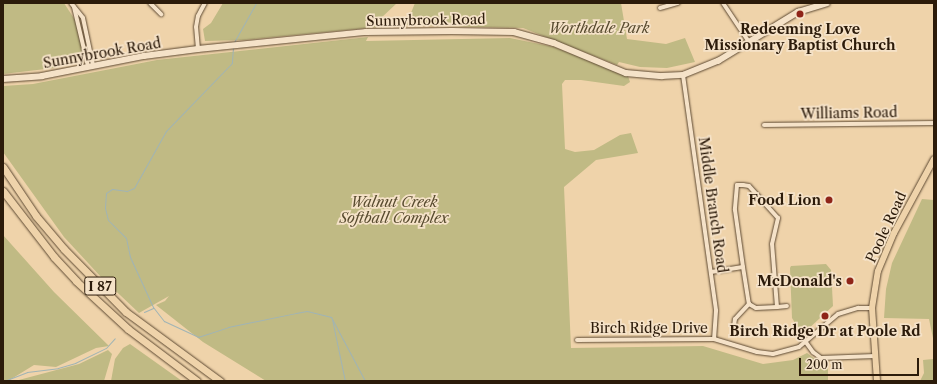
<!DOCTYPE html>
<style>
body{margin:0}
#map{position:relative;width:937px;height:384px;overflow:hidden;background:#efd3aa;font-family:"Libre Caslon Text",serif}
div>[style]{position:absolute}
.green>*{inset:0;background:#c0ba84}
.stream>*{height:1px;margin:-0.5px;padding:0 0.5px;transform-origin:0.5px;border-radius:0.5px;background:#a0b4b5}
.roads{filter:drop-shadow(0 0 1px #5d4932) drop-shadow(0 0 1px #5d4932)}
.street>*{height:4px;margin:-2px;padding:0 2px;transform-origin:2px;border-radius:2px;background:#f5e2c8}
.secondary>*{height:5.5px;margin:-2.75px;padding:0 2.75px;transform-origin:2.75px;border-radius:2.75px;background:#f5e2c8}
.primary>*{height:6px;margin:-3px;padding:0 3px;transform-origin:3px;border-radius:3px;background:#efd3aa}
.highway>*{height:7px;margin:-3.5px;padding:0 3.5px;transform-origin:3.5px;border-radius:3.5px;background:#efd3aa}
.dots>*{width:11px;height:11px;translate:-50% -50%;box-sizing:border-box;border:2px solid #f5e2c8;border-radius:50%}
span{translate:-50% -50%;white-space:nowrap;text-align:center;line-height:1.15;-webkit-text-stroke:3.5px #f5e2c8;paint-order:stroke}
.shield-label span{padding:1px 3px;background:#f5e2c8;border:1px solid;border-radius:3px;-webkit-text-stroke-width:0}
.shield-label{font-size:13px;color:#2c1b0a;font-weight:700}
.street-label{font-size:14px;color:#2c1b0a}
.park-label{font-size:14px;color:#584b2f;font-style:italic}
.poi-label{font-size:14px;color:#2c1b0a;font-weight:700}
.right{translate:-100% -50%;text-align:right}
.frame{position:absolute;inset:0;border:4px solid #2c1b0a;pointer-events:none}
.scale{position:absolute;left:799px;top:358px;width:120px;height:18px;box-sizing:border-box;border:2px solid #2c1b0a;border-top:0;padding-left:5px;font-size:12px;line-height:14px;white-space:nowrap;color:#2c1b0a;-webkit-text-stroke:3px #f5e2c8;paint-order:stroke}
</style>
<div id="map">
<div class="green">
<i style="clip-path:polygon(3px 3px,64px 3px,75px 20px,83px 52px,79px 58px,54px 68px,3px 74px)"></i>
<i style="clip-path:polygon(223px 3px,397px 3px,380px 19px,378px 27px,245px 40px,205px 41px,203px 29px,211px 23px)"></i>
<i style="clip-path:polygon(415px 3px,621px 3px,627px 39px,666px 44px,685px 38px,695px 62px,667px 68px,640px 67px,619px 62px,617px 65px,523px 28px,406px 25px)"></i>
<i style="clip-path:polygon(368px 37px,366px 41px,510px 38px,554px 47px,628px 76px,630px 82px,624px 86px,581px 80px,565px 80px,562px 84px,565px 149px,575px 152px,594px 150px,620px 135px,631px 133px,638px 153px,596px 160px,564px 187px,571px 348px,703px 346px,763px 364px,793px 360px,807px 353px,816px 360px,828px 365px,828px 381px,266px 381px,203px 342px,156px 305px,165px 301px,169px 296px,139px 313px,101px 277px,64px 237px,3px 152px,3px 86px,33px 84px,157px 60px)"></i>
<i style="clip-path:polygon(922px 199px,934px 200px,934px 343px,929px 319px,884px 318px,886px 289px,892px 263px)"></i>
<i style="clip-path:polygon(3px 235px,54px 292px,109px 346px,96px 348px,56px 367px,34px 365px,8px 381px,3px 381px)"></i>
<i style="clip-path:polygon(826px 264px,831px 270px,833px 306px,806px 331px,800px 331px,792px 318px,790px 268px,791px 266px)"></i>
<i style="clip-path:polygon(130px 344px,182px 381px,111px 381px,115px 359px,123px 348px)"></i>
<i style="clip-path:polygon(108px 350px,112px 354px,104px 381px,15px 381px,79px 364px)"></i>
<i style="clip-path:polygon(933px 359px,934px 381px,920px 381px,924px 373px,923px 360px)"></i>
</div>
<div class="stream">
<i style="left:233px;top:44px;width:47px;rotate:-60.7deg"></i>
<i style="left:233px;top:47px;width:16px;rotate:94deg"></i>
<i style="left:232px;top:63px;width:95px;rotate:134.1deg"></i>
<i style="left:166px;top:131px;width:65px;rotate:119.3deg"></i>
<i style="left:134px;top:188px;width:8px;rotate:157deg"></i>
<i style="left:127px;top:191px;width:15px;rotate:-172deg"></i>
<i style="left:112px;top:189px;width:7px;rotate:146deg"></i>
<i style="left:106px;top:193px;width:15px;rotate:94deg"></i>
<i style="left:105px;top:208px;width:12px;rotate:76deg"></i>
<i style="left:108px;top:220px;width:25px;rotate:45deg"></i>
<i style="left:126px;top:238px;width:19px;rotate:78deg"></i>
<i style="left:130px;top:257px;width:55px;rotate:65.3deg"></i>
<i style="left:153px;top:307px;width:18px;rotate:52deg"></i>
<i style="left:164px;top:321px;width:38px;rotate:25deg"></i>
<i style="left:198px;top:337px;width:32px;rotate:-18deg"></i>
<i style="left:228px;top:327px;width:69px;rotate:-11.6deg"></i>
<i style="left:296px;top:313px;width:11px;rotate:-10deg"></i>
<i style="left:307px;top:311px;width:25px;rotate:14deg"></i>
<i style="left:331px;top:317px;width:72px;rotate:62deg"></i>
<i style="left:144px;top:312px;width:10px;rotate:-24deg"></i>
<i style="left:332px;top:319px;width:63px;rotate:78.2deg"></i>
<i style="left:4px;top:381px;width:25px;rotate:-21deg"></i>
<i style="left:27px;top:372px;width:31px;rotate:-7deg"></i>
<i style="left:58px;top:368px;width:18px;rotate:-16deg"></i>
<i style="left:75px;top:363px;width:34px;rotate:-26deg"></i>
<i style="left:106px;top:348px;width:13px;rotate:-48deg"></i>
</div>
<div class="roads">
<div class="street">
<i style="left:71px;top:3px;width:19px;rotate:51deg"></i>
<i style="left:83px;top:18px;width:48px;rotate:78deg"></i>
<i style="left:150px;top:3px;width:16px;rotate:45deg"></i>
<i style="left:723px;top:3px;width:47px;rotate:56.3deg"></i>
<i style="left:74px;top:7px;width:61px;rotate:76.7deg"></i>
<i style="left:660px;top:8px;width:19px;rotate:-16deg"></i>
<i style="left:198px;top:49px;width:22px;rotate:-95deg"></i>
<i style="left:196px;top:27px;width:11px;rotate:-80deg"></i>
<i style="left:198px;top:16px;width:15px;rotate:-62deg"></i>
<i style="left:683px;top:75px;width:238px;rotate:82deg"></i>
<i style="left:716px;top:311px;width:28px;rotate:94deg"></i>
<i style="left:764px;top:125px;width:170px;rotate:-0.7deg"></i>
<i style="left:711px;top:272px;width:32px;rotate:-9deg"></i>
<i style="left:743px;top:267px;width:37px;rotate:81deg"></i>
<i style="left:749px;top:304px;width:8px;rotate:30deg"></i>
<i style="left:756px;top:308px;width:21px;rotate:-3deg"></i>
<i style="left:777px;top:307px;width:63px;rotate:-94.5deg"></i>
<i style="left:772px;top:244px;width:27px;rotate:-77deg"></i>
<i style="left:778px;top:218px;width:43px;rotate:-132.2deg"></i>
<i style="left:749px;top:186px;width:6px;rotate:-171deg"></i>
<i style="left:743px;top:185px;width:6px;rotate:180deg"></i>
<i style="left:737px;top:185px;width:25px;rotate:95deg"></i>
<i style="left:735px;top:210px;width:58px;rotate:82deg"></i>
<i style="left:777px;top:307px;width:10px;rotate:-6deg"></i>
<i style="left:734px;top:326px;width:7px;rotate:-82deg"></i>
<i style="left:735px;top:319px;width:21px;rotate:-47deg"></i>
<i style="left:577px;top:340px;width:137px;rotate:-0.4deg"></i>
<i style="left:714px;top:339px;width:45px;rotate:16.8deg"></i>
<i style="left:757px;top:352px;width:16px;rotate:7deg"></i>
<i style="left:773px;top:354px;width:27px;rotate:-15deg"></i>
<i style="left:799px;top:347px;width:51px;rotate:-40.2deg"></i>
<i style="left:838px;top:314px;width:21px;rotate:-17deg"></i>
<i style="left:858px;top:308px;width:14px"></i>
<i style="left:805px;top:341px;width:14px;rotate:54deg"></i>
<i style="left:813px;top:352px;width:10px;rotate:37deg"></i>
<i style="left:821px;top:358px;width:54px;rotate:-2.1deg"></i>
</div>
<div class="secondary">
<i style="left:3px;top:79px;width:39px;rotate:-4deg"></i>
<i style="left:42px;top:76px;width:104px;rotate:-11.1deg"></i>
<i style="left:144px;top:56px;width:54px;rotate:-7.4deg"></i>
<i style="left:198px;top:49px;width:169px;rotate:-5.8deg"></i>
<i style="left:366px;top:32px;width:86px;rotate:-0.7deg"></i>
<i style="left:452px;top:31px;width:62px;rotate:0.9deg"></i>
<i style="left:514px;top:32px;width:41px;rotate:15.4deg"></i>
<i style="left:554px;top:43px;width:78px;rotate:22.6deg"></i>
<i style="left:626px;top:73px;width:36px;rotate:5deg"></i>
<i style="left:662px;top:76px;width:21px;rotate:-3deg"></i>
<i style="left:683px;top:75px;width:38px;rotate:-22deg"></i>
<i style="left:718px;top:61px;width:94px;rotate:-31.5deg"></i>
<i style="left:798px;top:12px;width:30px;rotate:-17deg"></i>
</div>
<div class="primary">
<i style="left:877px;top:381px;width:73px;rotate:-93.9deg"></i>
<i style="left:872px;top:308px;width:37px;rotate:-81deg"></i>
<i style="left:878px;top:271px;width:41px;rotate:-67.2deg"></i>
<i style="left:894px;top:233px;width:84px;rotate:-61.6deg"></i>
</div>
<div class="highway">
<i style="left:3px;top:167px;width:59px;rotate:56deg"></i>
<i style="left:36px;top:216px;width:43px;rotate:49.7deg"></i>
<i style="left:64px;top:249px;width:88px;rotate:45.5deg"></i>
<i style="left:126px;top:312px;width:117px;rotate:36.3deg"></i>
<i style="left:3px;top:191px;width:83px;rotate:52.3deg"></i>
<i style="left:54px;top:257px;width:33px;rotate:47deg"></i>
<i style="left:76px;top:281px;width:71px;rotate:42.7deg"></i>
<i style="left:128px;top:329px;width:86px;rotate:37deg"></i>
</div>
</div>
<div class="dots">
<i style="left:800px;top:14px;background:#8f2418"></i>
<i style="left:829px;top:200px;background:#8f2418"></i>
<i style="left:850px;top:281px;background:#8f2418"></i>
<i style="left:825px;top:316px;background:#8f2418"></i>
</div>
<div class="shield-label">
<span style="left:100px;top:286px">I 87</span>
</div>
<div class="street-label">
<span style="left:426px;top:20px;rotate:-1deg">Sunnybrook Road</span>
<span style="left:102px;top:53px;rotate:-10deg">Sunnybrook Road</span>
<span style="left:849px;top:113px;rotate:-1deg">Williams Road</span>
<span style="left:713px;top:205px;rotate:82deg">Middle Branch Road</span>
<span style="left:886px;top:227px;rotate:-65deg">Poole Road</span>
<span style="left:649px;top:328px">Birch Ridge Drive</span>
</div>
<div class="park-label">
<span style="left:599px;top:28px">Worthdale Park</span>
<span style="left:394px;top:210px">Walnut Creek<br>Softball Complex</span>
</div>
<div class="poi-label">
<span style="left:800px;top:37px">Redeeming Love<br>Missionary Baptist Church</span>
<span class="right" style="left:821px;top:200px">Food Lion</span>
<span class="right" style="left:842px;top:281px">McDonald's</span>
<span style="left:825px;top:331px">Birch Ridge Dr at Poole Rd</span>
</div>
<div class="frame"></div>
<div class="scale">200 m</div>
</div>
